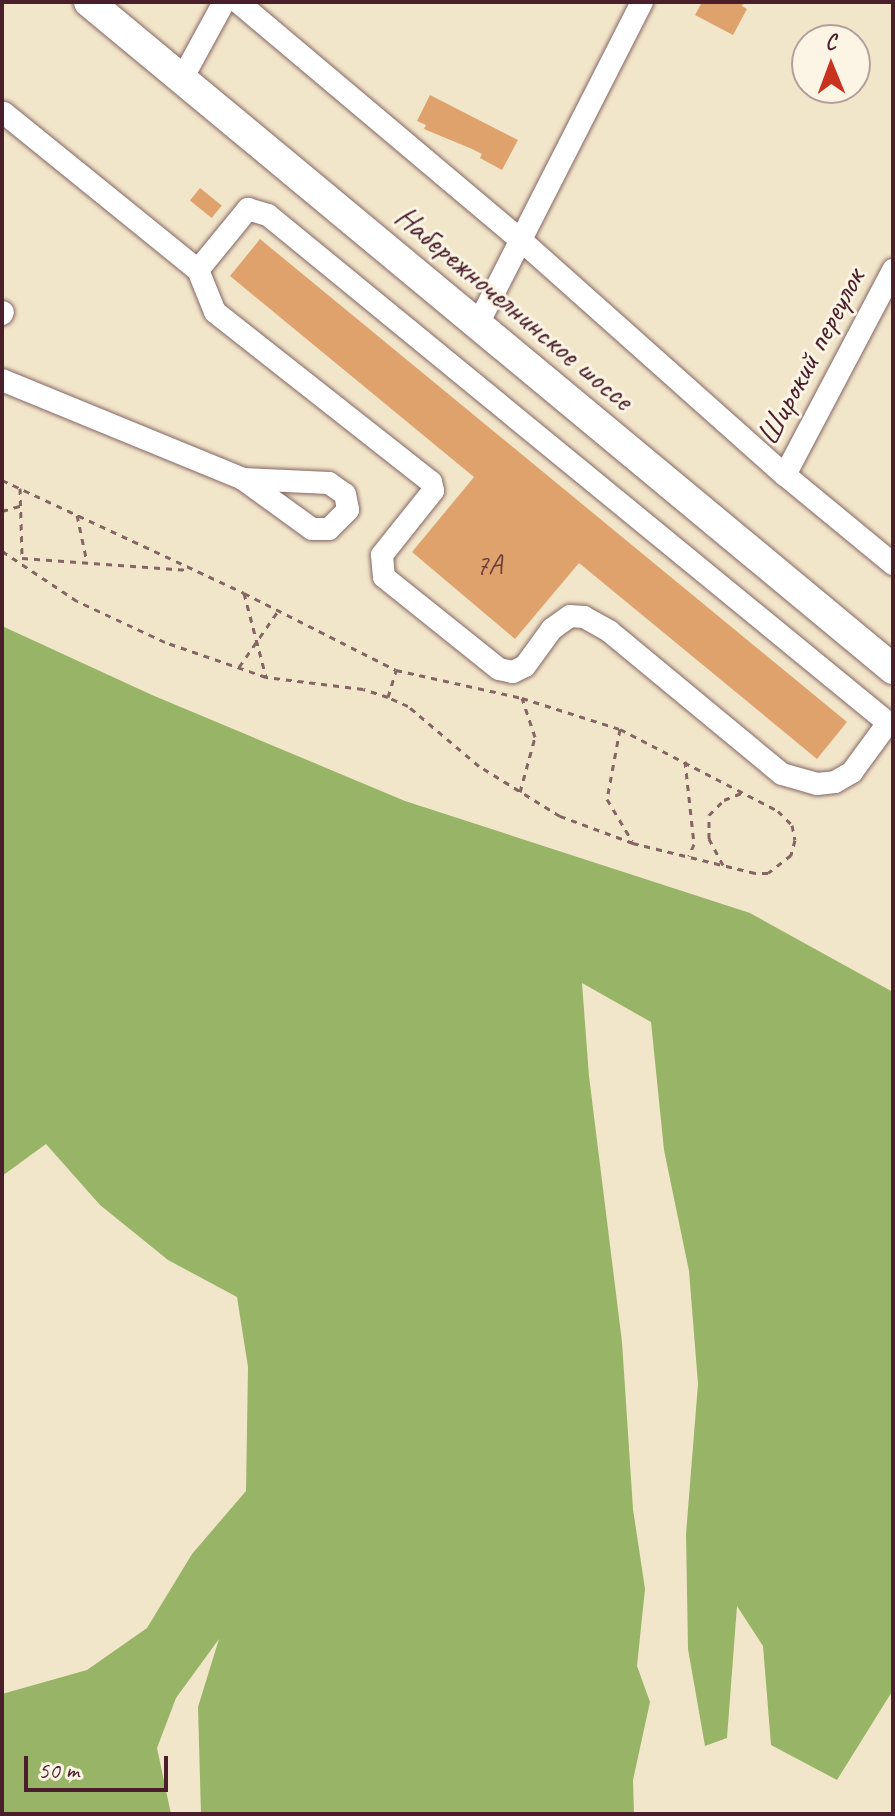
<!DOCTYPE html>
<meta charset="utf-8">
<style>
body{margin:0}
#map{position:relative;width:895px;height:1816px;overflow:hidden;background:#f2e6ca;font-family:Caveat,sans-serif}
div>[style]{position:absolute}
.forest>*{inset:0;background:#98b466}
.building>*{inset:0;background:#dfa26d;transform-origin:0 0}
.path>*{height:3px;margin-top:-1.5px;transform-origin:0;background:repeating-linear-gradient(90deg,#856563 0 6px,transparent 0 12px)}
.roads{filter:drop-shadow(0 0 2px #856563) drop-shadow(0 0 2px #856563)}
.minor>*{height:22px;margin:-11px;padding:0 11px;transform-origin:11px;border-radius:11px;background:#fff}
.major>*{height:30px;margin:-15px;padding:0 15px;transform-origin:15px;border-radius:15px;background:#fff}
span{translate:-50% -50%;white-space:nowrap;text-align:center;line-height:1.15;-webkit-text-stroke:6px #fcf5e5;paint-order:stroke}
.number-label{font-size:28px;color:#6f403c}
.number-label span{-webkit-text-stroke-width:0}
.street-label{font-size:32px;color:#4a1f2b}
.frame{position:absolute;inset:0;border:4px solid #4a1f2b;pointer-events:none}
.north{position:absolute;left:791px;top:24px;width:80px;height:80px;box-sizing:border-box;background:#fcf5e5;border:2px solid #b59f9b;border-radius:50%;rotate:359deg;font-size:22px;font-weight:700;line-height:32px;text-align:center;color:#4a1f2b}
.north::after{content:'';display:block;margin:auto;width:28px;height:36px;background:#c8321e;clip-path:polygon(50% 0,100% 100%,50% 72%,0 100%)}
.scale{position:absolute;left:24px;top:1756px;width:144px;height:36px;box-sizing:border-box;border:4px solid #4a1f2b;border-top:0;padding-left:10px;font-size:24px;line-height:28px;white-space:nowrap;color:#4a1f2b;-webkit-text-stroke:6px #fcf5e5;paint-order:stroke}
</style>
<div id="map">
<div class="forest">
<i style="clip-path:polygon(2px 626px,152px 695px,405px 801px,750px 913px,893px 992px,893px 1690px,837px 1780px,771px 1745px,763px 1646px,737px 1606px,727px 1738px,705px 1746px,688px 1649px,686px 1534px,698px 1384px,689px 1271px,664px 1150px,651px 1022px,582px 983px,589px 1076px,622px 1342px,633px 1509px,645px 1589px,637px 1666px,650px 1702px,633px 1780px,634px 1814px,201px 1814px,198px 1707px,219px 1639px,176px 1698px,157px 1748px,171px 1814px,2px 1814px,2px 1694px,87px 1670px,147px 1628px,192px 1554px,246px 1491px,248px 1367px,237px 1297px,168px 1260px,100px 1205px,46px 1144px,2px 1176px)"></i>
</div>
<div class="building">
<i style="clip-path:polygon(707px 2px,744px 2px,742px 6px,747px 9px,733px 35px,695px 15px,701px 4px)"></i>
<i style="clip-path:polygon(430px 95px,518px 140px,502px 170px,480px 158px,482px 154px,472px 149px,424px 129px,426px 125px,417px 121px)"></i>
<i style="left:200px;top:188px;width:28px;height:16px;rotate:39deg"></i>
<i style="clip-path:polygon(260px 239px,847px 722px,817px 759px,579px 563px,515px 639px,412px 552px,474px 477px,230px 276px)"></i>
</div>
<div class="path">
<i style="left:2px;top:480px;width:267px;rotate:25deg"></i>
<i style="left:244px;top:593px;width:170px;rotate:26.9deg"></i>
<i style="left:396px;top:670px;width:129px;rotate:12.5deg"></i>
<i style="left:522px;top:698px;width:103px;rotate:17.6deg"></i>
<i style="left:620px;top:729px;width:178px;rotate:27.4deg"></i>
<i style="left:778px;top:811px;width:20px;rotate:45deg"></i>
<i style="left:792px;top:825px;width:15px;rotate:79deg"></i>
<i style="left:795px;top:840px;width:16px;rotate:105deg"></i>
<i style="left:791px;top:855px;width:29px;rotate:142deg"></i>
<i style="left:768px;top:873px;width:13px;rotate:180deg"></i>
<i style="left:755px;top:873px;width:126px;rotate:-166.2deg"></i>
<i style="left:633px;top:843px;width:78px;rotate:-159.7deg"></i>
<i style="left:560px;top:816px;width:95px;rotate:-148.3deg"></i>
<i style="left:479px;top:766px;width:93px;rotate:-139.8deg"></i>
<i style="left:408px;top:706px;width:22px;rotate:-156deg"></i>
<i style="left:388px;top:697px;width:26px;rotate:-162deg"></i>
<i style="left:363px;top:689px;width:98px;rotate:-172.9deg"></i>
<i style="left:266px;top:677px;width:107px;rotate:-160.9deg"></i>
<i style="left:165px;top:642px;width:97px;rotate:-155deg"></i>
<i style="left:77px;top:601px;width:90px;rotate:-146.3deg"></i>
<i style="left:20px;top:488px;width:68px;rotate:88.3deg"></i>
<i style="left:2px;top:511px;width:19px;rotate:-16deg"></i>
<i style="left:77px;top:515px;width:48px;rotate:78deg"></i>
<i style="left:22px;top:558px;width:167px;rotate:4.1deg"></i>
<i style="left:244px;top:593px;width:87px;rotate:75.3deg"></i>
<i style="left:239px;top:667px;width:68px;rotate:-55.1deg"></i>
<i style="left:388px;top:697px;width:28px;rotate:-73deg"></i>
<i style="left:620px;top:729px;width:71px;rotate:100.5deg"></i>
<i style="left:607px;top:799px;width:49px;rotate:59.2deg"></i>
<i style="left:685px;top:761px;width:83px;rotate:83.8deg"></i>
<i style="left:694px;top:844px;width:13px;rotate:113deg"></i>
<i style="left:520px;top:792px;width:57px;rotate:-74.7deg"></i>
<i style="left:535px;top:737px;width:41px;rotate:-108.4deg"></i>
<i style="left:723px;top:865px;width:30px;rotate:-118deg"></i>
<i style="left:709px;top:839px;width:24px;rotate:-90deg"></i>
<i style="left:709px;top:815px;width:21px;rotate:-45deg"></i>
<i style="left:724px;top:800px;width:22px;rotate:-22deg"></i>
</div>
<div class="roads">
<div class="minor">
<i style="left:238px;top:2px;width:371px;rotate:40.1deg"></i>
<i style="left:522px;top:241px;width:352px;rotate:41.7deg"></i>
<i style="left:785px;top:475px;width:140px;rotate:39.5deg"></i>
<i style="left:182px;top:79px;width:88px;rotate:-61.4deg"></i>
<i style="left:4px;top:113px;width:250px;rotate:39deg"></i>
<i style="left:198px;top:270px;width:45px;rotate:68deg"></i>
<i style="left:215px;top:312px;width:275px;rotate:38.2deg"></i>
<i style="left:431px;top:482px;width:9px;rotate:77deg"></i>
<i style="left:433px;top:491px;width:82px;rotate:128.6deg"></i>
<i style="left:382px;top:555px;width:22px;rotate:85deg"></i>
<i style="left:384px;top:577px;width:147px;rotate:38.7deg"></i>
<i style="left:499px;top:669px;width:14px;rotate:12deg"></i>
<i style="left:513px;top:672px;width:13px;rotate:-27deg"></i>
<i style="left:525px;top:666px;width:46px;rotate:-53.9deg"></i>
<i style="left:552px;top:629px;width:22px;rotate:-36deg"></i>
<i style="left:570px;top:616px;width:14px;rotate:4deg"></i>
<i style="left:584px;top:617px;width:29px;rotate:29deg"></i>
<i style="left:609px;top:631px;width:224px;rotate:39.6deg"></i>
<i style="left:782px;top:774px;width:36px;rotate:16deg"></i>
<i style="left:817px;top:784px;width:18px;rotate:-6deg"></i>
<i style="left:835px;top:782px;width:20px;rotate:-30deg"></i>
<i style="left:852px;top:772px;width:61px;rotate:-53.7deg"></i>
<i style="left:198px;top:270px;width:79px;rotate:-50.7deg"></i>
<i style="left:248px;top:209px;width:21px;rotate:17deg"></i>
<i style="left:268px;top:215px;width:808px;rotate:39.32deg"></i>
<i style="left:2px;top:314px;width:2px;rotate:-63deg"></i>
<i style="left:478px;top:324px;width:361px;rotate:-63deg"></i>
<i style="left:2px;top:380px;width:261px;rotate:22.3deg"></i>
<i style="left:785px;top:475px;width:232px;rotate:-62.2deg"></i>
<i style="left:243px;top:479px;width:86px;rotate:2.7deg"></i>
<i style="left:329px;top:483px;width:19px;rotate:35deg"></i>
<i style="left:345px;top:494px;width:16px;rotate:79deg"></i>
<i style="left:348px;top:510px;width:27px;rotate:135deg"></i>
<i style="left:329px;top:529px;width:17px;rotate:180deg"></i>
<i style="left:312px;top:529px;width:85px;rotate:-144.1deg"></i>
</div>
<div class="major">
<i style="left:89px;top:2px;width:1045px;rotate:39.68deg"></i>
</div>
</div>
<div class="number-label">
<span style="left:489px;top:565px">7А</span>
</div>
<div class="street-label">
<span style="left:514px;top:308px;rotate:40deg">Набережночелнинское шоссе</span>
<span style="left:811px;top:357px;rotate:-62deg">Широкий переулок</span>
</div>
<div class="frame"></div>
<div class="north">С</div>
<div class="scale">50 m</div>
</div>
